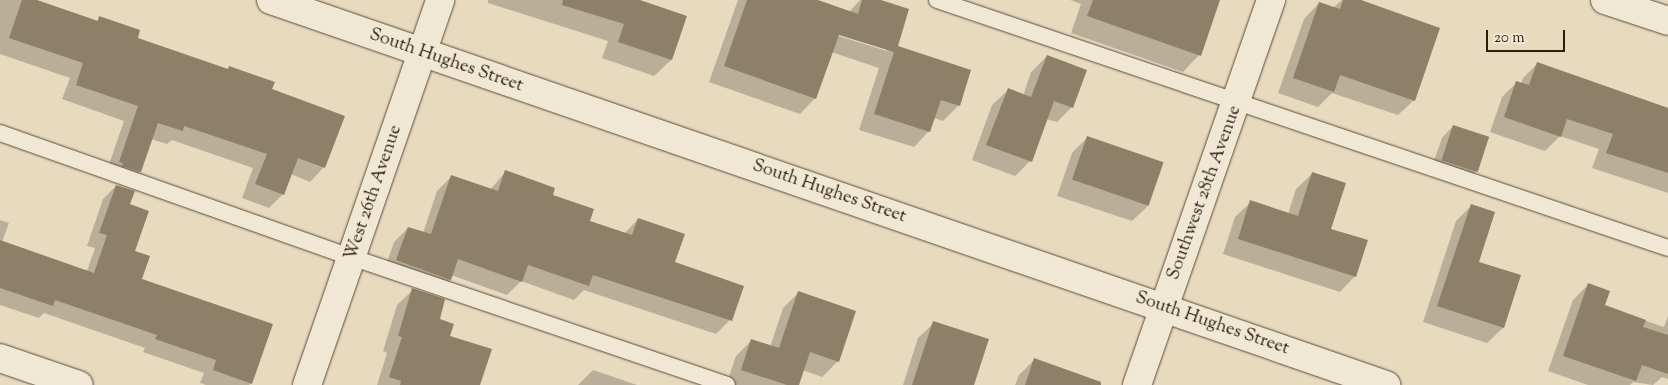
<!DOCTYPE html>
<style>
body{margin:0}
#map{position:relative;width:1668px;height:385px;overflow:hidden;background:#e8dabf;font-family:"Sorts Mill Goudy",serif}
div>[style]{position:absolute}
.shadow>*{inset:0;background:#0003}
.building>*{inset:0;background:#8d7f68;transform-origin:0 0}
.roads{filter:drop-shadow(0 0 1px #5a4c37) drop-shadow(0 0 1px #5a4c37)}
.lane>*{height:16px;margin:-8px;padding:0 8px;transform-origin:8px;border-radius:8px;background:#f0e7d5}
.street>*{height:28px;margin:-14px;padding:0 14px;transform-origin:14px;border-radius:14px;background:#f0e7d5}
.secondary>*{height:28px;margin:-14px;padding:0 14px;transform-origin:14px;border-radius:14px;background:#f0e7d5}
span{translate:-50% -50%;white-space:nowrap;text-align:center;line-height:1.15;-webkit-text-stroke:4px #f0e7d5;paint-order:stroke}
.street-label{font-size:18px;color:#2b1d0a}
.scale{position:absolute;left:1486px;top:30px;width:79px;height:22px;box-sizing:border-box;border:2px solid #2b1d0a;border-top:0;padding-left:6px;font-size:15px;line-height:18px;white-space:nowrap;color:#2b1d0a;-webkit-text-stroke:4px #f0e7d5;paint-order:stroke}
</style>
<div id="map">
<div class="shadow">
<i style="clip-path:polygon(0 0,36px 0,96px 22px,100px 18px,136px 38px,271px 90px,324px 167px,310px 182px,291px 174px,283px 194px,269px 208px,242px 198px,253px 168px,172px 140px,167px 144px,151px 139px,140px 172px,126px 186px,105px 176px,124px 121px,62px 99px,70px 78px,0 54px)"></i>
<i style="clip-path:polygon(488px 0,636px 0,685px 17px,671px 60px,654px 76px,602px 58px,608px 41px,488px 3px)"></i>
<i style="clip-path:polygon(evenodd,738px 0,815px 0,849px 12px,860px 0,877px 0,896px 47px,970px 70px,958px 106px,943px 121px,934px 118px,929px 131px,914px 147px,859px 130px,879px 68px,831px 52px,815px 98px,800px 114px,709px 82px,738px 0,833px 32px,887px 49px,887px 51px,832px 34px,833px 32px)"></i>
<i style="clip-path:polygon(1070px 0,1219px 0,1199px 55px,1183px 72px,1071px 33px,1081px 4px)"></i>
<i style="clip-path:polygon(1342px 0,1356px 0,1414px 100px,1398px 115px,1332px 93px,1318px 107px,1278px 93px,1304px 19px,1319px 3px,1333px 8px)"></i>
<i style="clip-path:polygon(1047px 56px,1072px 107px,1057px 122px,1046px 119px,1030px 161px,1015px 176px,972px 160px,992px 105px,1008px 90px,1023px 96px,1031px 72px)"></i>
<i style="clip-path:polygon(1538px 63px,1668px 108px,1668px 193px,1592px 168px,1599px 149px,1560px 136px,1545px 151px,1490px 132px,1502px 97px,1517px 82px,1521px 84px,1523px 78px)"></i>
<i style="clip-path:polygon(1453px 126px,1476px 172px,1464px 184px,1430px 172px,1442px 138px)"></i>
<i style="clip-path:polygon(1088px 137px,1148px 206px,1132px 221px,1057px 196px,1072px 153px)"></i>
<i style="clip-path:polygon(506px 171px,551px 195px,589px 222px,624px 234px,638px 219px,674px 263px,730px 320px,716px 334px,584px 290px,574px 300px,521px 281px,507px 295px,451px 275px,450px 280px,436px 294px,383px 274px,394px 242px,408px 228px,423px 233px,437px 191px,451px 177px,490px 190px)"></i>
<i style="clip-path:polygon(1312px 174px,1330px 229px,1355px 276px,1340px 292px,1223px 254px,1235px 217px,1251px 202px,1288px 214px,1296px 189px)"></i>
<i style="clip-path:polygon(116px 186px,129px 205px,134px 252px,140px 280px,251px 383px,249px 385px,206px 385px,200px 383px,204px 373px,143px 352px,145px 348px,44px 313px,39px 318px,0 305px,0 220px,9px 223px,2px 242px,87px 271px,95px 248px,87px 246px,103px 199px)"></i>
<i style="clip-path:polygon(1472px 205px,1477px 262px,1520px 276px,1503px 328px,1487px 343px,1423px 322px,1456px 221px)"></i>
<i style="clip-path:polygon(1588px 285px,1603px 306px,1664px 327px,1668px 316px,1668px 379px,1662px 377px,1653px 385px,1633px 382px,1630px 385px,1588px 385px,1548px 371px,1573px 300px)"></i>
<i style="clip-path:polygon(413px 290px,449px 337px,478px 385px,377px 385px,387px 353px,383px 351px,397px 305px)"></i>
<i style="clip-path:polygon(798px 293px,838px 361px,822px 377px,803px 370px,797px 385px,726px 385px,736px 356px,751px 341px,770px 347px,783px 308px)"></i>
<i style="clip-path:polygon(934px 323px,972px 385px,903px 385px,918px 338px)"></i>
<i style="clip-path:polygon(1034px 360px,1089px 385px,1015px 385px,1019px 375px)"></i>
<i style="clip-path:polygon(593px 370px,637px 385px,578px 385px)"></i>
</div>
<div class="building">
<i style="clip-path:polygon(22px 0,37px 0,98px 21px,99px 16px,140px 30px,138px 38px,228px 69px,229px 66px,275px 82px,272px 89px,345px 116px,325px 168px,298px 158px,284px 195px,255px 184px,267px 154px,184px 126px,183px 131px,158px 123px,141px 172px,122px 166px,123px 163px,119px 162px,138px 106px,76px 85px,83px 63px,9px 38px)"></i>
<i style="clip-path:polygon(563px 0,640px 0,687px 16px,672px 60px,618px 42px,624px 24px,562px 5px)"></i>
<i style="clip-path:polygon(747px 0,818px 0,858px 14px,862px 0,881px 0,909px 9px,898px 46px,971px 70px,960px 106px,941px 100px,930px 132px,874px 114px,894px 52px,839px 35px,816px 99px,724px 66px)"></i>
<i style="clip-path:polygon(1093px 0,1220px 0,1201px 56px,1087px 16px)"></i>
<i style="clip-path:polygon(1343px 0,1361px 0,1440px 28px,1415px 101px,1340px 75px,1334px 92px,1293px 78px,1319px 2px,1340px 9px)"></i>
<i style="clip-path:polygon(1047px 55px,1087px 70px,1073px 108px,1054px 101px,1032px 162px,986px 145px,1008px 88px,1031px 97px)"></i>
<i style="clip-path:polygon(1537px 62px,1668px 108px,1668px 173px,1606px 153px,1613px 134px,1567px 119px,1561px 137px,1504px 117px,1516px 81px,1529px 85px)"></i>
<i style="left:1453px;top:125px;width:38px;height:37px;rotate:18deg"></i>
<i style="left:1087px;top:136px;width:81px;height:46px;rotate:19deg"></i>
<i style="clip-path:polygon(505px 170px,555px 188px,553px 195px,594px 209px,590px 221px,632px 235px,638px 218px,685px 234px,675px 262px,744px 286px,732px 321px,593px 275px,589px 286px,528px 265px,522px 282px,458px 259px,451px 280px,396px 260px,408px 227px,431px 234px,451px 175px,498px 191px)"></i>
<i style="clip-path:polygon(1312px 172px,1346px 183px,1331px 229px,1368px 240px,1356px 277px,1238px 239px,1250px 200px,1298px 216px)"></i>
<i style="clip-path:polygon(116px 185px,135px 191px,130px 204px,149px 211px,135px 251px,150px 256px,142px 279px,273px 324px,252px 384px,213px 370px,216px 360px,155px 339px,157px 335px,55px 300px,53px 306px,0 288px,0 240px,94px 273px,107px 235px,99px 233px)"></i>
<i style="clip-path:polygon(1471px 204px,1495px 212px,1479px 262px,1521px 275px,1504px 328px,1437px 306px)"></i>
<i style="clip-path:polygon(1588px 283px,1610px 291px,1605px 305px,1646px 320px,1643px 327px,1668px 335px,1668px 374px,1642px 365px,1636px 381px,1563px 356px)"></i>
<i style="clip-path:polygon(412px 288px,445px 299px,440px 319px,454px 324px,450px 336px,492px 349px,480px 385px,400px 385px,401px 381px,389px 377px,402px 337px,398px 336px)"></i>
<i style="clip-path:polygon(798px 291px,856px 311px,839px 362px,810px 352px,799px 385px,787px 385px,741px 370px,751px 339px,779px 348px)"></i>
<i style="clip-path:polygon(933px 321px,989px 339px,974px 385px,912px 385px)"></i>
<i style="clip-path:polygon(1034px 358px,1101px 382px,1101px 385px,1025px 385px)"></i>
</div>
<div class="roads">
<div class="lane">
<i style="left:937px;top:0;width:772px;rotate:18.74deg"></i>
<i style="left:0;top:133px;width:372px;rotate:19.5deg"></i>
<i style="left:351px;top:257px;width:397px;rotate:18.8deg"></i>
</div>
<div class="street">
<i style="left:271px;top:0;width:1180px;rotate:19.05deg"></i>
<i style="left:0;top:358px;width:83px;rotate:18.9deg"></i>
<i style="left:307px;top:385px;width:407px;rotate:-70.9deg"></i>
</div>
<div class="secondary">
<i style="left:1605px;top:0;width:66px;rotate:18.4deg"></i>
<i style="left:1137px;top:385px;width:408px;rotate:-70.8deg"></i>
</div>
</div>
<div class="street-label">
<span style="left:446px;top:61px;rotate:19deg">South Hughes Street</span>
<span style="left:829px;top:192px;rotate:19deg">South Hughes Street</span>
<span style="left:374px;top:193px;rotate:-71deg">West 26th Avenue</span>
<span style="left:1205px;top:193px;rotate:-70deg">Southwest 28th Avenue</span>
<span style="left:1212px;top:324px;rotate:19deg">South Hughes Street</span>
</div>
<div class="scale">20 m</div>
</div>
